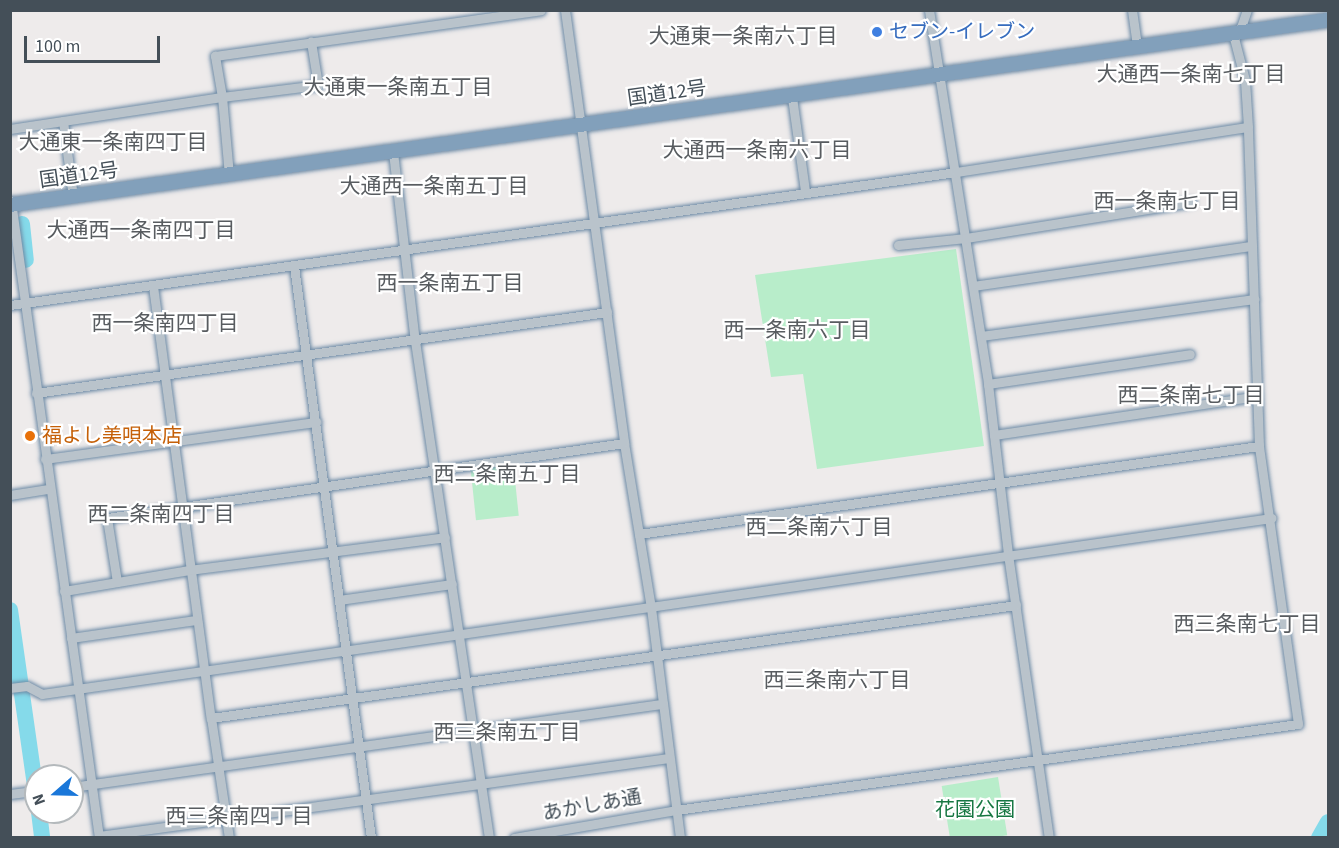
<!DOCTYPE html>
<meta charset="utf-8">
<style>
body{margin:0}
#map{position:relative;width:1339px;height:848px;overflow:hidden;background:#eeebeb;font-family:"Source Sans 3","Noto Sans JP",sans-serif}
div>[style]{position:absolute}
.green>*{inset:0;background:#b8edca;transform-origin:0 0}
.river>*{height:16px;margin:-8px;padding:0 8px;transform-origin:8px;border-radius:8px;background:#85daea}
.roads{filter:drop-shadow(0 0 2px #6e8ba6) drop-shadow(0 0 2px #6e8ba6)}
.minor>*{height:9px;margin:-4.5px;padding:0 4.5px;transform-origin:4.5px;border-radius:4.5px;background:#b9c3cb}
.highway>*{height:14px;margin:-7px;padding:0 7px;transform-origin:7px;border-radius:7px;background:#82a0bb}
.dots>*{width:16px;height:16px;translate:-50% -50%;box-sizing:border-box;border:3px solid #fff;border-radius:50%}
span{translate:-50% -50%;white-space:nowrap;text-align:center;line-height:1.15;-webkit-text-stroke:4.5px #fff;paint-order:stroke}
.shop-label{font-size:20px;color:#366cbe}
.left{translate:0 -50%;text-align:left}
.street-label{font-size:20px;color:#444f58}
.food-label{font-size:20px;color:#c56008}
.park-label{font-size:20px;color:#177742}
.neighbourhood-label{font-size:21px;color:#585c60}
.frame{position:absolute;inset:0;border:12px solid #444f58;pointer-events:none}
.north{position:absolute;left:24px;top:764px;width:60px;height:60px;box-sizing:border-box;background:#fff;border:2px solid #b4b9bc;border-radius:50%;rotate:250deg;font-size:16px;font-weight:700;line-height:24px;text-align:center;color:#444f58}
.north::after{content:'';display:block;margin:auto;width:21px;height:27px;background:#1a77d9;clip-path:polygon(50% 0,100% 100%,50% 72%,0 100%)}
.scale{position:absolute;left:24px;top:36px;width:136px;height:27px;box-sizing:border-box;border:3px solid #444f58;border-top:0;padding-left:8px;font-size:18px;line-height:21px;white-space:nowrap;color:#444f58;-webkit-text-stroke:4px #fff;paint-order:stroke}
</style>
<div id="map">
<div class="green">
<i style="clip-path:polygon(956px 249px,984px 446px,817px 469px,803px 374px,771px 377px,755px 275px)"></i>
<i style="left:513px;top:461px;width:55px;height:43px;rotate:84deg"></i>
<i style="left:998px;top:777px;width:59px;height:57px;rotate:81deg"></i>
</div>
<div class="river">
<i style="left:22px;top:224px;width:36px;rotate:84deg"></i>
<i style="left:10px;top:610px;width:184px;rotate:81.9deg"></i>
<i style="left:39px;top:812px;width:26px;rotate:83deg"></i>
<i style="left:1319px;top:838px;width:18px;rotate:-61deg"></i>
</div>
<div class="roads">
<div class="minor">
<i style="left:565px;top:10px;width:437px;rotate:82.2deg"></i>
<i style="left:624px;top:443px;width:167px;rotate:80.7deg"></i>
<i style="left:651px;top:608px;width:232px;rotate:82.8deg"></i>
<i style="left:929px;top:10px;width:379px;rotate:81deg"></i>
<i style="left:988px;top:384px;width:171px;rotate:83.3deg"></i>
<i style="left:1008px;top:554px;width:287px;rotate:81.8deg"></i>
<i style="left:1132px;top:10px;width:37px;rotate:82deg"></i>
<i style="left:1239px;top:33px;width:24px;rotate:-71deg"></i>
<i style="left:792px;top:97px;width:95px;rotate:82.1deg"></i>
<i style="left:63px;top:121px;width:77px;rotate:82.5deg"></i>
<i style="left:10px;top:129px;width:214px;rotate:-8.6deg"></i>
<i style="left:222px;top:97px;width:42px;rotate:-99.7deg"></i>
<i style="left:215px;top:56px;width:329px;rotate:-8deg"></i>
<i style="left:393px;top:152px;width:190px;rotate:83.4deg"></i>
<i style="left:415px;top:341px;width:502px;rotate:81.53deg"></i>
<i style="left:229px;top:175px;width:78px;rotate:-95.1deg"></i>
<i style="left:222px;top:97px;width:97px;rotate:-7.1deg"></i>
<i style="left:318px;top:85px;width:44px;rotate:-99.2deg"></i>
<i style="left:11px;top:201px;width:643px;rotate:82.13deg"></i>
<i style="left:898px;top:245px;width:68px;rotate:-5.9deg"></i>
<i style="left:966px;top:238px;width:228px;rotate:-9.1deg"></i>
<i style="left:294px;top:266px;width:577px;rotate:82.33deg"></i>
<i style="left:153px;top:286px;width:436px;rotate:82.4deg"></i>
<i style="left:973px;top:286px;width:282px;rotate:-8.2deg"></i>
<i style="left:10px;top:305px;width:955px;rotate:-8deg"></i>
<i style="left:956px;top:172px;width:295px;rotate:-8.8deg"></i>
<i style="left:981px;top:336px;width:276px;rotate:-7.7deg"></i>
<i style="left:988px;top:384px;width:204px;rotate:-8.4deg"></i>
<i style="left:36px;top:393px;width:577px;rotate:-8.07deg"></i>
<i style="left:994px;top:435px;width:266px;rotate:-8.4deg"></i>
<i style="left:45px;top:459px;width:274px;rotate:-7.8deg"></i>
<i style="left:10px;top:495px;width:39px;rotate:-9deg"></i>
<i style="left:639px;top:534px;width:626px;rotate:-8.08deg"></i>
<i style="left:117px;top:582px;width:65px;rotate:-98.9deg"></i>
<i style="left:107px;top:518px;width:522px;rotate:-8.25deg"></i>
<i style="left:64px;top:591px;width:127px;rotate:-9.5deg"></i>
<i style="left:189px;top:570px;width:258px;rotate:-7.3deg"></i>
<i style="left:339px;top:600px;width:114px;rotate:-8.1deg"></i>
<i style="left:71px;top:638px;width:126px;rotate:-8.2deg"></i>
<i style="left:10px;top:688px;width:17px;rotate:-7deg"></i>
<i style="left:27px;top:686px;width:17px;rotate:28deg"></i>
<i style="left:42px;top:694px;width:1242px;rotate:-8.15deg"></i>
<i style="left:72px;top:787px;width:595px;rotate:-8.02deg"></i>
<i style="left:10px;top:794px;width:26px;rotate:-7deg"></i>
<i style="left:99px;top:836px;width:575px;rotate:-7.79deg"></i>
<i style="left:229px;top:838px;width:121px;rotate:-98.5deg"></i>
<i style="left:211px;top:718px;width:813px;rotate:-7.99deg"></i>
<i style="left:514px;top:838px;width:164px;rotate:-9.8deg"></i>
<i style="left:676px;top:810px;width:628px;rotate:-7.87deg"></i>
<i style="left:1298px;top:724px;width:281px;rotate:-98deg"></i>
<i style="left:1259px;top:446px;width:319px;rotate:-92deg"></i>
<i style="left:1248px;top:127px;width:47px;rotate:-93.7deg"></i>
<i style="left:1245px;top:80px;width:48px;rotate:-104.6deg"></i>
</div>
<div class="highway">
<i style="left:10px;top:205px;width:1331px;rotate:-7.99deg"></i>
</div>
</div>
<div class="dots">
<i style="left:877px;top:32px;background:#3f7fe0"></i>
<i style="left:30px;top:436px;background:#e8710a"></i>
</div>
<div class="shop-label">
<span class="left" style="left:889px;top:32px">セブン-イレブン</span>
</div>
<div class="street-label">
<span style="left:667px;top:94px;rotate:-8deg">国道12号</span>
<span style="left:79px;top:176px;rotate:-8deg">国道12号</span>
<span style="left:592px;top:806px;rotate:-10deg">あかしあ通</span>
</div>
<div class="food-label">
<span class="left" style="left:42px;top:436px">福よし美唄本店</span>
</div>
<div class="park-label">
<span style="left:975px;top:810px">花園公園</span>
</div>
<div class="neighbourhood-label">
<span style="left:743px;top:36px">大通東一条南六丁目</span>
<span style="left:1191px;top:74px">大通西一条南七丁目</span>
<span style="left:398px;top:87px">大通東一条南五丁目</span>
<span style="left:113px;top:142px">大通東一条南四丁目</span>
<span style="left:757px;top:150px">大通西一条南六丁目</span>
<span style="left:434px;top:186px">大通西一条南五丁目</span>
<span style="left:1167px;top:201px">西一条南七丁目</span>
<span style="left:141px;top:230px">大通西一条南四丁目</span>
<span style="left:450px;top:283px">西一条南五丁目</span>
<span style="left:165px;top:323px">西一条南四丁目</span>
<span style="left:797px;top:330px">西一条南六丁目</span>
<span style="left:1191px;top:395px">西二条南七丁目</span>
<span style="left:507px;top:474px">西二条南五丁目</span>
<span style="left:161px;top:514px">西二条南四丁目</span>
<span style="left:819px;top:527px">西二条南六丁目</span>
<span style="left:1247px;top:624px">西三条南七丁目</span>
<span style="left:837px;top:680px">西三条南六丁目</span>
<span style="left:507px;top:732px">西三条南五丁目</span>
<span style="left:239px;top:816px">西三条南四丁目</span>
</div>
<div class="frame"></div>
<div class="north">N</div>
<div class="scale">100 m</div>
</div>
